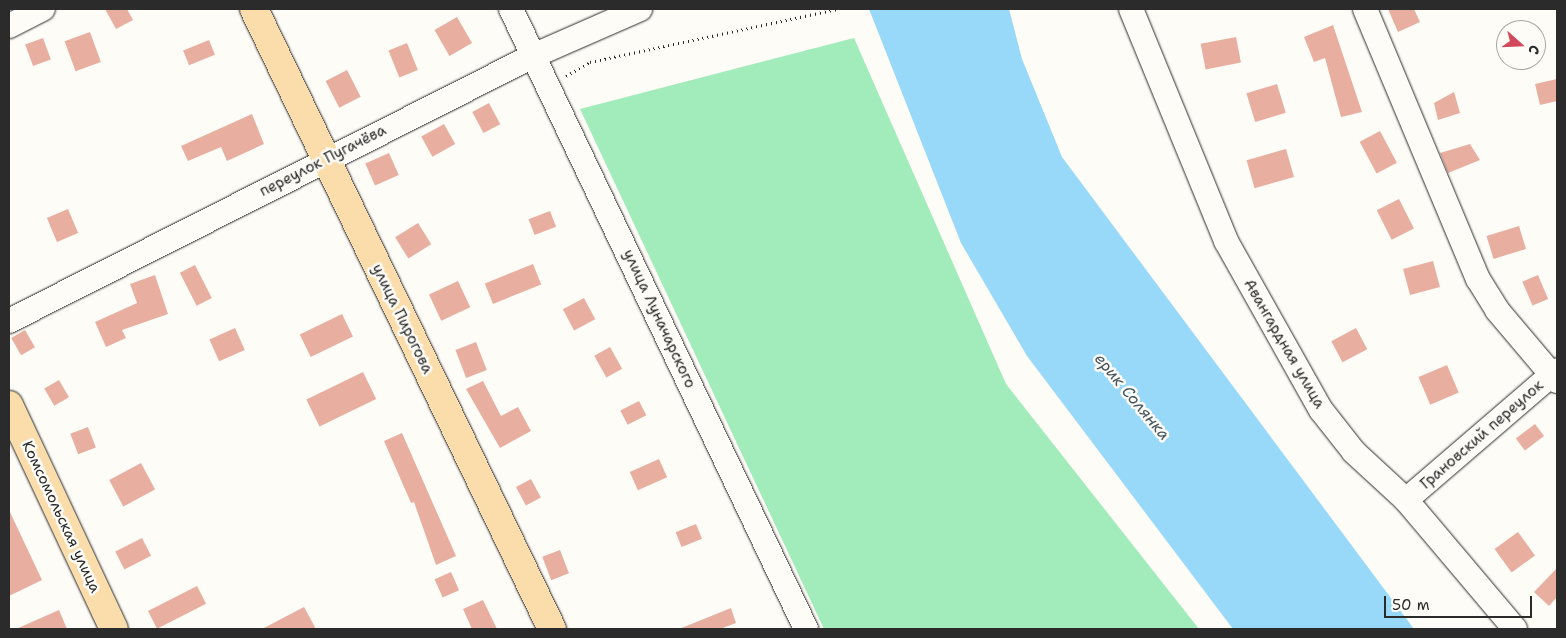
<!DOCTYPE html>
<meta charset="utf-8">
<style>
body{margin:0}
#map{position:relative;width:1566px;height:638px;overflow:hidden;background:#fdfcf7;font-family:"Shantell Sans",sans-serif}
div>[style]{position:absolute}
.green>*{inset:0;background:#a2ebba}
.water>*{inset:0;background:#98d9f9}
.building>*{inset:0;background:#e8afa0;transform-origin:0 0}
.path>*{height:3px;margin-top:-1.5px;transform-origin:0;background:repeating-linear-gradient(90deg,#2b2b2b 0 1px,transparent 0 5px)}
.roads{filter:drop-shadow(0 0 1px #2b2b2b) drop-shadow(0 0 1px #2b2b2b)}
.minor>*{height:24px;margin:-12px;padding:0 12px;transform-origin:12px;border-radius:12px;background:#fdfcf7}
.major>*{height:28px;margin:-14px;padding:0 14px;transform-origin:14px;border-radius:14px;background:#faddab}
span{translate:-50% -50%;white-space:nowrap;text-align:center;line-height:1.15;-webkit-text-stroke:5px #fdfcf7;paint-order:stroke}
.street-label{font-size:15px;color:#2b2b2b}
.water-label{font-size:16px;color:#46565e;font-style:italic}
.frame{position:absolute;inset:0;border:10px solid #2b2b2b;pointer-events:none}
.north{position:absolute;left:1496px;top:20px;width:50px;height:50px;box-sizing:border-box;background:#fdfcf7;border:1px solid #a9a8a5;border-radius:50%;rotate:110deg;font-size:14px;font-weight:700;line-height:20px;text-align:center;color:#2b2b2b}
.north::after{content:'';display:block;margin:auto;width:18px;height:22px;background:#d1495b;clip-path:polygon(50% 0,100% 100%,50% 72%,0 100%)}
.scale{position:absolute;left:1384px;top:596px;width:148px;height:22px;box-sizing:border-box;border:2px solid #2b2b2b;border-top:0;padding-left:6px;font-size:15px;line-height:18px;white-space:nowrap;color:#2b2b2b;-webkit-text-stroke:4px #fdfcf7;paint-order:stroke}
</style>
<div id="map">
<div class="green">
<i style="clip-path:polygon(854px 38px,1006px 384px,1199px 629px,824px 629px,580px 109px)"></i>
</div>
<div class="water">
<i style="clip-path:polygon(869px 9px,1009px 9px,1022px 59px,1062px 157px,1414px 629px,1233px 629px,1027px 356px,961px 243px)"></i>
</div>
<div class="building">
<i style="clip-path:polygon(105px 9px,127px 9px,133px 20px,116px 29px)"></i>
<i style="clip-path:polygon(1388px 9px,1414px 9px,1420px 22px,1398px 32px)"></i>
<i style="left:457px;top:17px;width:30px;height:26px;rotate:60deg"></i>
<i style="clip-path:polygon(1333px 25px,1362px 112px,1341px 117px,1325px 58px,1314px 62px,1304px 37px)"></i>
<i style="left:90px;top:32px;width:32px;height:27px;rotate:70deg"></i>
<i style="left:1236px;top:37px;width:26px;height:36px;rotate:79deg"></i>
<i style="left:43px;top:38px;width:23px;height:19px;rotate:70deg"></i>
<i style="left:209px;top:40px;width:16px;height:28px;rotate:68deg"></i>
<i style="left:407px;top:43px;width:29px;height:20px;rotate:68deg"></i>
<i style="left:347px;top:70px;width:30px;height:24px;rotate:63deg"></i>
<i style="clip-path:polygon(1557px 79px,1557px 101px,1540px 105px,1535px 84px)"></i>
<i style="left:1277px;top:84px;width:30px;height:32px;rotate:73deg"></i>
<i style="clip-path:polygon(1454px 92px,1460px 113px,1438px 120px,1434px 103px)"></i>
<i style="left:489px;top:103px;width:24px;height:19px;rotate:62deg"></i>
<i style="clip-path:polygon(252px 114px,264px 144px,227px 161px,221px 147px,188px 161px,181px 146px)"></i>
<i style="left:444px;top:124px;width:23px;height:26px;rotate:61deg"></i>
<i style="left:1380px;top:131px;width:36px;height:23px;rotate:62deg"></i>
<i style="clip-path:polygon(1470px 144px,1480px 160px,1448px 173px,1440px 153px)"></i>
<i style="left:1286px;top:149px;width:29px;height:41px;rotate:74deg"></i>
<i style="left:389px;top:153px;width:24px;height:26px;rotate:66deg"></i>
<i style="left:1399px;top:199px;width:33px;height:25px;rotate:63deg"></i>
<i style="left:68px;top:209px;width:26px;height:23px;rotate:67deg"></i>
<i style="left:550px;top:211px;width:17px;height:23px;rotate:69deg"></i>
<i style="left:418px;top:223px;width:25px;height:27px;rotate:58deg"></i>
<i style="left:1519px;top:226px;width:24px;height:34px;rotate:73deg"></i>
<i style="left:1433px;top:261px;width:27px;height:31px;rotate:75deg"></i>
<i style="left:533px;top:264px;width:22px;height:52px;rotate:68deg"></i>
<i style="left:195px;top:265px;width:37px;height:17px;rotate:63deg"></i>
<i style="clip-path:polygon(155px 275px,168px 314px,122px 330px,126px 338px,106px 347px,95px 322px,137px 303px,130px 284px)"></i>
<i style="left:1538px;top:275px;width:26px;height:17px;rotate:67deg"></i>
<i style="left:458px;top:281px;width:29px;height:32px;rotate:65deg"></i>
<i style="left:584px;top:298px;width:24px;height:24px;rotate:62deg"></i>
<i style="left:342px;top:314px;width:25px;height:47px;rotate:64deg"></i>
<i style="left:235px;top:328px;width:24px;height:28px;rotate:66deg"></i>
<i style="left:1356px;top:328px;width:24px;height:28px;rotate:62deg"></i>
<i style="left:25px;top:330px;width:20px;height:16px;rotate:60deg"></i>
<i style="left:476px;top:342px;width:30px;height:22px;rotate:69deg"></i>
<i style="left:610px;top:347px;width:25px;height:18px;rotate:61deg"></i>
<i style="left:1447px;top:365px;width:30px;height:31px;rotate:67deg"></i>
<i style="left:363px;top:372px;width:30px;height:63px;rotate:64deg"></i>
<i style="left:59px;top:380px;width:20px;height:17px;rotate:60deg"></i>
<i style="clip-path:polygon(483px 381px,501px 416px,518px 407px,531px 431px,500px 448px,466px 389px)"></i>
<i style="left:639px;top:401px;width:16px;height:21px;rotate:63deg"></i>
<i style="left:1535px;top:424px;width:15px;height:24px;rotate:53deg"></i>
<i style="left:88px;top:427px;width:22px;height:19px;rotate:69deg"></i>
<i style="clip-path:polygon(402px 433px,456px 556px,436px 565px,414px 502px,411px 503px,384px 441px)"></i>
<i style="left:659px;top:459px;width:20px;height:32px;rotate:66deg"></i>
<i style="left:141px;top:463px;width:30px;height:36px;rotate:62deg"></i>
<i style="left:531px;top:479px;width:21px;height:17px;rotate:62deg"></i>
<i style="clip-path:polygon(9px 510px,42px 580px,9px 596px)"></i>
<i style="left:696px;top:524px;width:16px;height:22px;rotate:68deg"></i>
<i style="left:1518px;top:532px;width:29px;height:29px;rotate:54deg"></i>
<i style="left:142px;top:538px;width:20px;height:30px;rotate:63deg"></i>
<i style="left:560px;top:550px;width:25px;height:19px;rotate:69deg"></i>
<i style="clip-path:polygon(1557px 568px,1557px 597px,1549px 606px,1534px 592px)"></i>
<i style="left:451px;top:572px;width:20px;height:18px;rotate:66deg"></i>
<i style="left:197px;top:586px;width:20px;height:55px;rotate:63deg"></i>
<i style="clip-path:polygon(483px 600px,497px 629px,472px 629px,463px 609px)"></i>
<i style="clip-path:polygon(304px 607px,316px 629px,262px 629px)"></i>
<i style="clip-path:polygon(731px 608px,736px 623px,720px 629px,679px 629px)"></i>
<i style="clip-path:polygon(59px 610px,67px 629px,16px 629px)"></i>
</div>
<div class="path">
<i style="left:566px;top:76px;width:28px;rotate:-30deg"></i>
<i style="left:590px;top:62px;width:253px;rotate:-12.1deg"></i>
</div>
<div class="roads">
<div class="minor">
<i style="left:511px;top:9px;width:687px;rotate:64.55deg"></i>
<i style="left:1131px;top:9px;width:251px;rotate:67.7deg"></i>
<i style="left:1226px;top:241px;width:194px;rotate:60.7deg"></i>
<i style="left:1321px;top:410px;width:53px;rotate:51.8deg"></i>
<i style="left:1354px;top:452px;width:71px;rotate:42.7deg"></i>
<i style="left:1406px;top:500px;width:169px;rotate:49.8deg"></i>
<i style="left:1365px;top:9px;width:293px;rotate:67.3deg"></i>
<i style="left:1478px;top:279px;width:36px;rotate:58deg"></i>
<i style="left:1497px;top:310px;width:93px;rotate:49.8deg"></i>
<i style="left:9px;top:26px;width:38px;rotate:-27deg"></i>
<i style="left:9px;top:321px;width:587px;rotate:-26.83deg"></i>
<i style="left:533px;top:56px;width:117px;rotate:-23.7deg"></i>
<i style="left:1406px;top:500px;width:199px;rotate:-40.7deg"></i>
</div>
<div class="major">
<i style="left:254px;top:9px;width:688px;rotate:64.33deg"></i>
<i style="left:9px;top:405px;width:247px;rotate:64.9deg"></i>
</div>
</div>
<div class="street-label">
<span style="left:323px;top:161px;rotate:-27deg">переулок Пугачёва</span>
<span style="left:402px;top:319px;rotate:64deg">улица Пирогова</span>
<span style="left:659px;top:319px;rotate:65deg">улица Луначарского</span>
<span style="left:1284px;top:344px;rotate:60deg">Авангардная улица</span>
<span style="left:1482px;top:435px;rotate:-41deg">Грановский переулок</span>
<span style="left:61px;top:517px;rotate:65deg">Комсомольская улица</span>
</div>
<div class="water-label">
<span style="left:1132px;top:397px;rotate:50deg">ерик Солянка</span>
</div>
<div class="frame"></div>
<div class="north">С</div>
<div class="scale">50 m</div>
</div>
